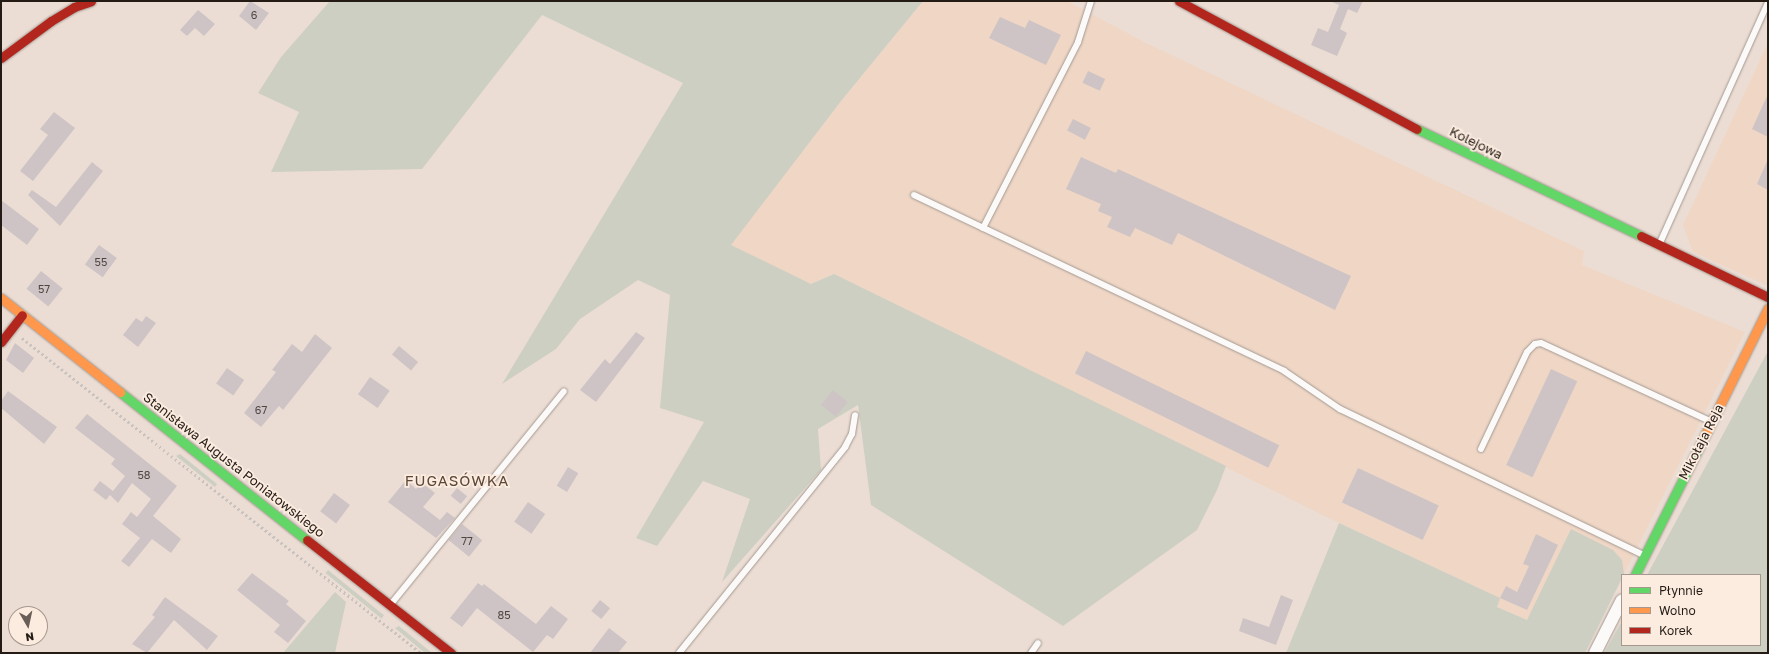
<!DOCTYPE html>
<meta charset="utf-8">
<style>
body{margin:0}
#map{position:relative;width:1769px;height:654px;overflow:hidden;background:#ecddd4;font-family:"Golos Text",sans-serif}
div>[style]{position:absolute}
.built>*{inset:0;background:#efd6c5}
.green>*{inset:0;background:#cdcfc2;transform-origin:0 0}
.building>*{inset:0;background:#cec4c5;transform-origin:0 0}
.path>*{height:2.5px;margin-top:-1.25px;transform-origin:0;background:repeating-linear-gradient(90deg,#c7c2be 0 2px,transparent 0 5px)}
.roads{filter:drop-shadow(0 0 1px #a39991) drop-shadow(0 0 1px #a39991)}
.lane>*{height:6px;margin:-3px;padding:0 3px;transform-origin:3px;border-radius:3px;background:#fcfaf9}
.street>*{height:12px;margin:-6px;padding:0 6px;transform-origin:6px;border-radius:6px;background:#fcfaf9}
.fast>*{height:9px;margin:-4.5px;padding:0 4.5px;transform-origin:4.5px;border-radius:4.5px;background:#63d668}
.slow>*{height:9px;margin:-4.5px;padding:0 4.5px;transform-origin:4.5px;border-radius:4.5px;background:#ff974d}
.jam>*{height:9px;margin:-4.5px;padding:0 4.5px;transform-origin:4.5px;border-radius:4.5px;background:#b3261e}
span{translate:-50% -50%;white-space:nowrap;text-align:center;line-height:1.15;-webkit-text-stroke:3.5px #fcece0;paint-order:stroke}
.number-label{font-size:11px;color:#4e4540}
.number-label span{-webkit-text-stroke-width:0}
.street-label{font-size:13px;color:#241b14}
.quarter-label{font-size:15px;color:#5d4838;letter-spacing:1px}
.frame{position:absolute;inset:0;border:2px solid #241b14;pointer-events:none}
.legend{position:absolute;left:1621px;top:574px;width:140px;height:72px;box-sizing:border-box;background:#fcece0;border:1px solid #a6988e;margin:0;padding:5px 7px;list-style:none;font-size:12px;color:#241b14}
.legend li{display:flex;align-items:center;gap:8px;height:20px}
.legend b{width:20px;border:1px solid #a6988e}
.north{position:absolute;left:8px;top:606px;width:40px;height:40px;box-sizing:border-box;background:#fcece0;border:1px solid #a6988e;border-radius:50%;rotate:171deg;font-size:11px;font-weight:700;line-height:16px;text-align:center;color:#241b14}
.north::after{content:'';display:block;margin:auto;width:14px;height:18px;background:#6a5f57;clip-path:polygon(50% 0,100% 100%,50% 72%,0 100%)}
</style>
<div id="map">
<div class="built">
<i style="clip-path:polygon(923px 1px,1067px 1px,1146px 43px,1584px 251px,1582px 265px,1745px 332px,1587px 648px,1496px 606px,1500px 598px,1339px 523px,834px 274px,811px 284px,730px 245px,841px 101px)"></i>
<i style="clip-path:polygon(1768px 43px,1768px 286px,1693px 252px,1683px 225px)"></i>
</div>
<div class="green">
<i style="clip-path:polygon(330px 1px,923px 1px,841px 101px,731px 245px,811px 284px,834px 274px,1226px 466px,1217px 490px,1197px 530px,1063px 626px,871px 505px,858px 405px,818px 429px,821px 470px,722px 582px,750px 499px,703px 481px,657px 546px,636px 538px,704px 422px,660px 408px,670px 295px,638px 280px,580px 319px,556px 349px,502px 384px,683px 83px,542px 15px,422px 169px,271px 172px,299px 112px,258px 93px,281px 57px)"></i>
<i style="clip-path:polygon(1768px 351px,1768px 653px,1604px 653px,1622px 621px,1622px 645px,1760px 645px,1760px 575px,1647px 575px)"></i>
<i style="clip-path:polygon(180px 454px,217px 484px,215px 487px,176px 456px)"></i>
<i style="clip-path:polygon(1339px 523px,1500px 598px,1497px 607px,1527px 620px,1571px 529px,1613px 550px,1622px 560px,1624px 574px,1585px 653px,1286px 653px)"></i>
<i style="left:328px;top:570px;width:72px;height:4px;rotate:39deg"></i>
<i style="clip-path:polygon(335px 592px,346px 602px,335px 653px,283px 653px)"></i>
<i style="clip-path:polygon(399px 626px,432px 653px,425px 653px,395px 628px)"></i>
</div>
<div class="building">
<i style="clip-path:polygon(250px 1px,269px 13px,256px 30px,239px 16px)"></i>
<i style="clip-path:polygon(1330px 1px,1363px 1px,1357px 13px,1348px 9px,1340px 29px,1347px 33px,1337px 56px,1311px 45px,1318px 28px,1328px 32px,1339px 5px)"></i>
<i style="clip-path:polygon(198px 10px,215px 24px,204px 36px,195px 28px,187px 36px,180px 30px)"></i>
<i style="clip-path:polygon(1000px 17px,1025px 28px,1029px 20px,1061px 35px,1046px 65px,989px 38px)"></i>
<i style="left:1088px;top:71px;width:19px;height:13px;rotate:25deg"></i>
<i style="clip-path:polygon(1768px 94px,1768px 137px,1752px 129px)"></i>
<i style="clip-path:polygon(54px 112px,75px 128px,33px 181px,20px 171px,48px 135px,40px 129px)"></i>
<i style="left:1073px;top:119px;width:20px;height:13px;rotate:27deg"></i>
<i style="clip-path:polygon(1081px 157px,1116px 173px,1118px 169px,1351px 276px,1335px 310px,1178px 233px,1172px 245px,1135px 228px,1130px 237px,1107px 227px,1112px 217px,1098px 211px,1101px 204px,1066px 189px)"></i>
<i style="clip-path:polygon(1768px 159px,1768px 190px,1757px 184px)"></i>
<i style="clip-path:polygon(92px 162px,103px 171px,60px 226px,28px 195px,32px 190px,56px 207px)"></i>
<i style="clip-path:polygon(1px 200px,39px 229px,27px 245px,1px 225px)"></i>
<i style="left:99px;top:245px;width:22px;height:24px;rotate:36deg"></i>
<i style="left:41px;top:271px;width:28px;height:23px;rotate:39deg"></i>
<i style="clip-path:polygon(146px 316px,156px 323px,138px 347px,123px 335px,136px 318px,142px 322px)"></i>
<i style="clip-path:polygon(636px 332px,645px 338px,596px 402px,580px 390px,605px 359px,610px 364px)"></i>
<i style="clip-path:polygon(315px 334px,332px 348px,283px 410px,279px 406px,261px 427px,244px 413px,276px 372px,272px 370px,292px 344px,302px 352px)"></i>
<i style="clip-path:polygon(15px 343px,34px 358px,23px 373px,6px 360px)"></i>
<i style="left:399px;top:346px;width:25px;height:11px;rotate:40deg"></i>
<i style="left:1086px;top:351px;width:215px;height:25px;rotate:26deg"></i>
<i style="left:227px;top:368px;width:21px;height:19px;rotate:35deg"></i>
<i style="left:1551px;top:369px;width:29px;height:106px;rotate:25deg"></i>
<i style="left:370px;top:377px;width:24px;height:21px;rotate:35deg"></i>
<i style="left:833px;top:390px;width:19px;height:19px;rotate:39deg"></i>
<i style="clip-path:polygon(8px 391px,57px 427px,44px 444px,1px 408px,1px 401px)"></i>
<i style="clip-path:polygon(87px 414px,177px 486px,153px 516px,181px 539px,171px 553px,152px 539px,129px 567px,121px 561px,140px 538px,122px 524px,131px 512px,137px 517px,151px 499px,132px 483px,118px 503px,110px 495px,106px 500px,93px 490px,100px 481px,113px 491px,125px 476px,111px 464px,115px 459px,75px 428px)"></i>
<i style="left:568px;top:467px;width:12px;height:22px;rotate:31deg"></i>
<i style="left:1358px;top:468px;width:89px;height:38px;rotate:25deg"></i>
<i style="clip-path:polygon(406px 480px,416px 489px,422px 483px,435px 493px,423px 507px,440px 520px,447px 512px,455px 518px,436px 538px,388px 502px)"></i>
<i style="left:457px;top:488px;width:13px;height:10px;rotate:39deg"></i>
<i style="left:334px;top:493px;width:20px;height:23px;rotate:37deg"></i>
<i style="left:528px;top:502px;width:21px;height:24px;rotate:35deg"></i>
<i style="left:462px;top:524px;width:26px;height:21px;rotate:39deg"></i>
<i style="clip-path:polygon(1536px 534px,1558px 545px,1527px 610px,1500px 598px,1506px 586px,1517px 592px,1529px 566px,1523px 564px)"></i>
<i style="clip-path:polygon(252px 573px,289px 601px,286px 604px,306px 621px,288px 643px,274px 632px,280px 625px,237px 590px)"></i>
<i style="clip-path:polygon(478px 583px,482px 586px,484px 584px,536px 624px,551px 606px,568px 619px,553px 639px,547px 635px,533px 652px,477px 608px,462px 627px,450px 618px)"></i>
<i style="clip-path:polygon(1281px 595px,1293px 600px,1276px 645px,1239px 631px,1243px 618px,1269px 627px)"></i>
<i style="clip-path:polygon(165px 597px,218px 636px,207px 650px,174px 620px,147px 653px,132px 644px,155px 617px,152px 615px)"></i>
<i style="left:600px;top:600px;width:13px;height:14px;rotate:39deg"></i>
<i style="clip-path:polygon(609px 628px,627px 642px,618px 653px,590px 653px)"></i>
</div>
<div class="path">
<i style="left:22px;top:338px;width:508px;rotate:38.29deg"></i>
</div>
<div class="roads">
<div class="lane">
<i style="left:914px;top:195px;width:410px;rotate:25.4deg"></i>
<i style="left:1284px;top:371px;width:68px;rotate:34.2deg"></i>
<i style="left:1340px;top:409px;width:336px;rotate:25.7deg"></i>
<i style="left:983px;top:228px;width:209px;rotate:-62.9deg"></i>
<i style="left:1078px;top:42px;width:43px;rotate:-72.4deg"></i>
<i style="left:1659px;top:245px;width:266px;rotate:-65.8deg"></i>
<i style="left:1481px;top:449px;width:107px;rotate:-64.6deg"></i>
<i style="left:1527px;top:352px;width:11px;rotate:-45deg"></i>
<i style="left:1535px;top:344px;width:6px;rotate:-9deg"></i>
<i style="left:1541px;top:343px;width:186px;rotate:24.8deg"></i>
<i style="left:391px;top:604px;width:274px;rotate:-50.9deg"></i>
<i style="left:679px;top:653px;width:265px;rotate:-51.1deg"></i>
<i style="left:845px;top:447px;width:15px;rotate:-62deg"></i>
<i style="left:852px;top:434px;width:19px;rotate:-81deg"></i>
<i style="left:1031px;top:653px;width:12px;rotate:-55deg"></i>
</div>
<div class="street">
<i style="left:1595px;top:653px;width:59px;rotate:-63deg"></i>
</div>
<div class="fast">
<i style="left:1417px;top:129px;width:248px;rotate:25.5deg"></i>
<i style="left:120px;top:392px;width:238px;rotate:38.4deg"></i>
<i style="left:1635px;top:575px;width:161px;rotate:-63.4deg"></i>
</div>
<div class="slow">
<i style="left:1px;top:298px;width:152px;rotate:38.3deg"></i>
<i style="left:1707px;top:431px;width:137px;rotate:-63.6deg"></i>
</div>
<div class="jam">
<i style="left:1179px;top:1px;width:270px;rotate:28.3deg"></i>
<i style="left:1px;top:58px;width:62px;rotate:-36.5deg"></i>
<i style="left:51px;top:21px;width:27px;rotate:-31deg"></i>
<i style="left:74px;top:7px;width:18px;rotate:-19deg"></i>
<i style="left:1641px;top:236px;width:141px;rotate:25.7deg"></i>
<i style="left:1px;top:342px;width:34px;rotate:-52deg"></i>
<i style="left:307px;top:540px;width:183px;rotate:38.1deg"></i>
</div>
</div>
<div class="number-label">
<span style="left:254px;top:15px">6</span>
<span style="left:101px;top:262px">55</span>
<span style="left:44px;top:289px">57</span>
<span style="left:261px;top:410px">67</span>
<span style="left:144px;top:475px">58</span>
<span style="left:467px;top:541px">77</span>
<span style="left:504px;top:615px">85</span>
</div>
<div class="street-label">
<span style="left:1476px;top:143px;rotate:26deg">Kolejowa</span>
<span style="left:1701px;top:442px;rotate:-63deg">Mikołaja Reja</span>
<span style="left:234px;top:465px;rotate:38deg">Stanisława Augusta Poniatowskiego</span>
</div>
<div class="quarter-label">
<span style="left:457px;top:481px">FUGASÓWKA</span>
</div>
<div class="frame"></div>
<ul class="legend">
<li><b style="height:5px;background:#63d668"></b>Płynnie</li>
<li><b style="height:5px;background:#ff974d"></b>Wolno</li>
<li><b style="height:5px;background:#b3261e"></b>Korek</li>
</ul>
<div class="north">N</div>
</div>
